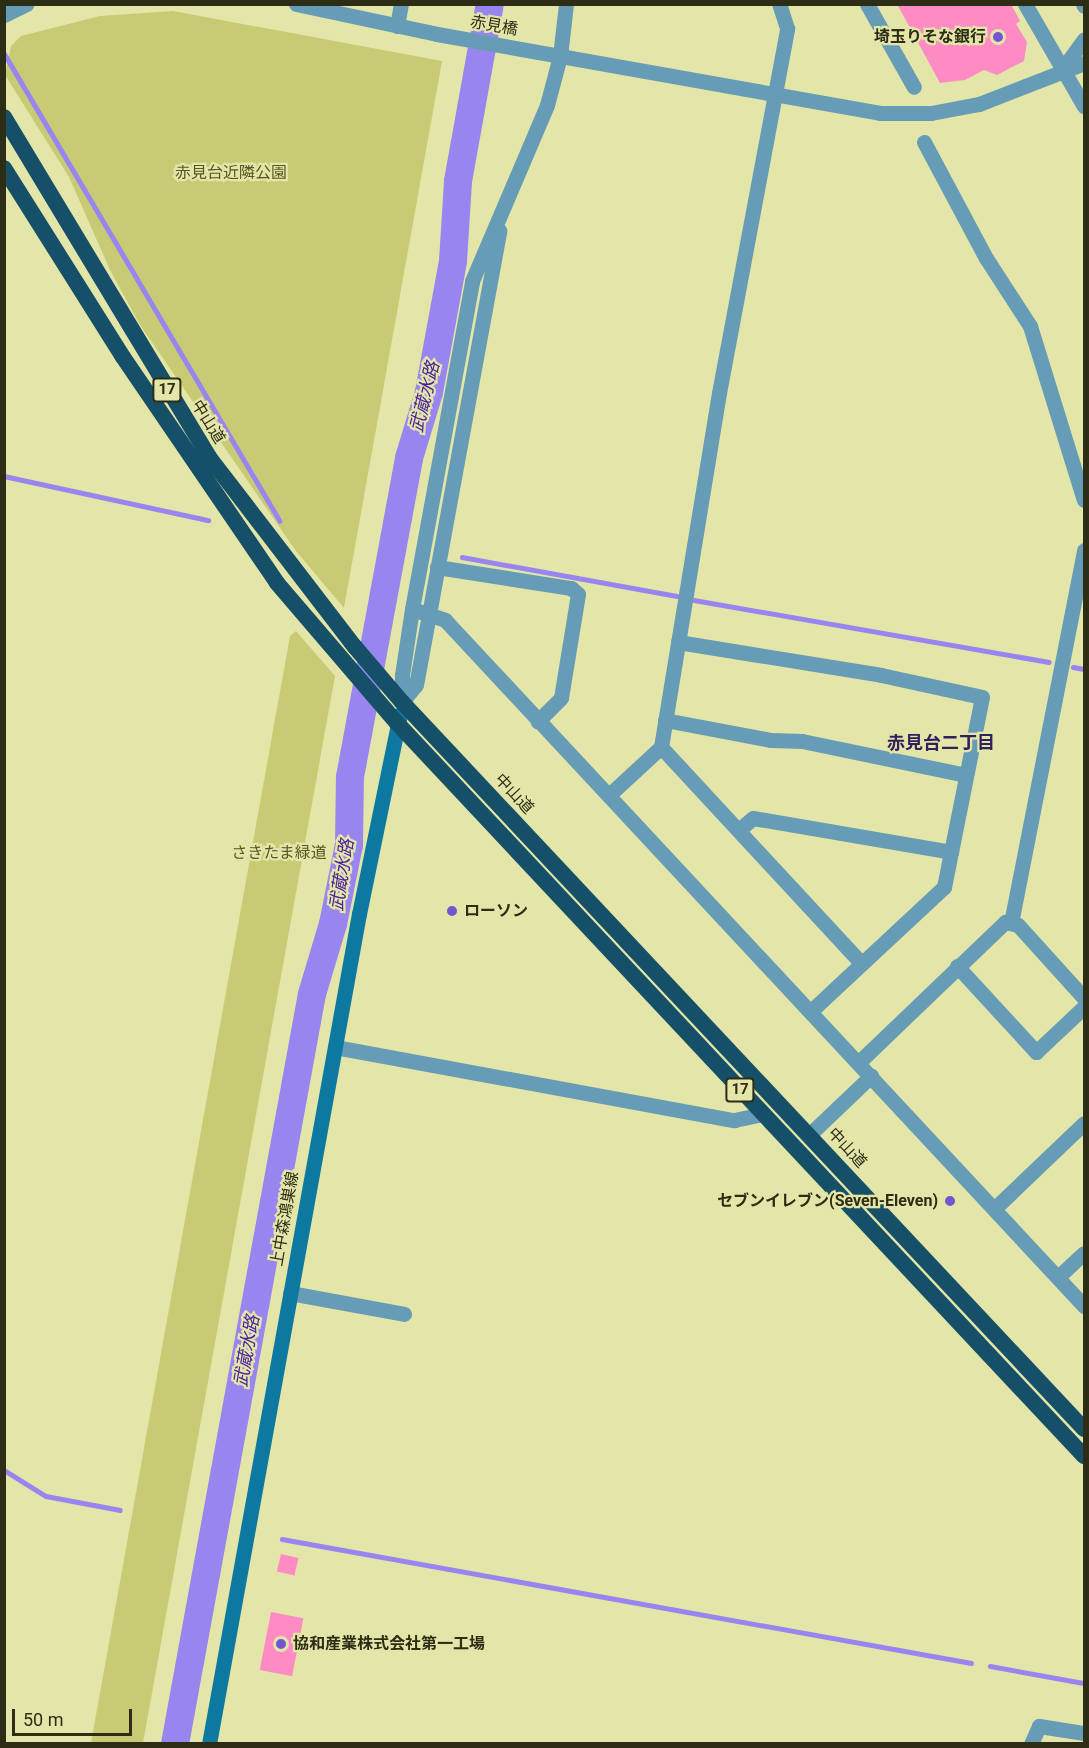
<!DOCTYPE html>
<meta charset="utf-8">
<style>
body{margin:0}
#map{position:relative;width:1089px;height:1748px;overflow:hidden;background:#e3e6a8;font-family:Roboto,"Noto Sans JP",sans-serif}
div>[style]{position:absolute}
.green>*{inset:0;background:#c8cb73}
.stream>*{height:4.5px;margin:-2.25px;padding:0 2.25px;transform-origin:2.25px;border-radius:2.25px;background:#9985f0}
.river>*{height:28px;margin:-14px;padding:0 14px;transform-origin:14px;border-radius:14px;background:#9985f0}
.building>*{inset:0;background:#ff8bc4;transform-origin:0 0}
.pedestrian>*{height:15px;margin:-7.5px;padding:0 7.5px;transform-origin:7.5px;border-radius:7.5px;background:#669cb6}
.minor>*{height:15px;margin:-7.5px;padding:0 7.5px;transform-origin:7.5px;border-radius:7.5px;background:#669cb6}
.tertiary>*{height:15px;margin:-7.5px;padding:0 7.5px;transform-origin:7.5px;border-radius:7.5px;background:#669cb6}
.secondary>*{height:15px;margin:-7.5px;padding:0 7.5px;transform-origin:7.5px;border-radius:7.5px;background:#0d79a0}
.trunk>*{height:16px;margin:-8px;padding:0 8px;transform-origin:8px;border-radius:8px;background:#165068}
.dots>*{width:16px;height:16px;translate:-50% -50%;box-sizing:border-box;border:3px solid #e3e6a8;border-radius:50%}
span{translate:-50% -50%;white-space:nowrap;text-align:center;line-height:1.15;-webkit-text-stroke:4.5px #e3e6a8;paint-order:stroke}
.shield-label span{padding:2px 4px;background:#e3e6a8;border:2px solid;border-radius:4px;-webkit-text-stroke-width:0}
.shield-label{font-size:15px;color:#2d2d15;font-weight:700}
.street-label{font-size:16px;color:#2d2d15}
.poi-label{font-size:16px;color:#2d2d15;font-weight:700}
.right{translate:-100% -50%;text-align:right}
.left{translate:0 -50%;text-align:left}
.park-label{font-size:16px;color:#565723}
.water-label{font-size:18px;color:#4b219e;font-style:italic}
.neighbourhood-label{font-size:18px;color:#2f215b;font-weight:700}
.frame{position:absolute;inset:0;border:6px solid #2d2d15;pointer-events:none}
.scale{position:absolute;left:12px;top:1709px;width:120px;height:27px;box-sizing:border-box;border:3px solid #2d2d15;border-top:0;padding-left:8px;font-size:18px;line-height:21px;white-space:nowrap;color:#2d2d15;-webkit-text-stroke:4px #e3e6a8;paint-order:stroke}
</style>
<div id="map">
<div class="green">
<i style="clip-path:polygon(173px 11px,442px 61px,344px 608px,296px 551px,140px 325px,110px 270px,69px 177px,5px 75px,11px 46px,21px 36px,100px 16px)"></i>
<i style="clip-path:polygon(296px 631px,335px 676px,143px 1743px,91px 1743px,290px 636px)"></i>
</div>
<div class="stream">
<i style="left:4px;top:53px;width:543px;rotate:59.47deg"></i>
<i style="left:4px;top:476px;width:209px;rotate:12.2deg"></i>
<i style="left:462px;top:557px;width:218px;rotate:10.3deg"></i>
<i style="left:694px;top:600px;width:360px;rotate:9.9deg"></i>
<i style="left:1073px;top:667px;width:11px;rotate:10deg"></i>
<i style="left:4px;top:1470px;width:49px;rotate:31.8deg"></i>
<i style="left:46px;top:1496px;width:75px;rotate:10.7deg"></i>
<i style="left:282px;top:1539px;width:700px;rotate:10.2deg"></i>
<i style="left:990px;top:1666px;width:96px;rotate:10.3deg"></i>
</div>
<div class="river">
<i style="left:175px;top:1744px;width:762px;rotate:-79.65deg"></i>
<i style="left:312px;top:994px;width:73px;rotate:-73.3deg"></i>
<i style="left:333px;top:924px;width:81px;rotate:-78.6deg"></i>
<i style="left:349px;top:845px;width:68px;rotate:-89.2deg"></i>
<i style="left:350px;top:777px;width:324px;rotate:-79.5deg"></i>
<i style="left:409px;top:458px;width:69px;rotate:-73.1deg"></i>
<i style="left:429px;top:392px;width:133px;rotate:-79.6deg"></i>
<i style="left:453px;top:261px;width:80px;rotate:-86.4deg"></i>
<i style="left:458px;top:181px;width:180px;rotate:-79.8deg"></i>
</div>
<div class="building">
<i style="clip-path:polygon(897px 4px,1011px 4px,1020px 21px,1016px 24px,1027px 42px,1024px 61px,997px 75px,984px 70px,965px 80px,940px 83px)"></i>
<i style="left:281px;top:1554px;width:18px;height:18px;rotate:13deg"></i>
<i style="left:271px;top:1612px;width:33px;height:59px;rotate:11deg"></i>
</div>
<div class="pedestrian">
<i style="left:867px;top:4px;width:95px;rotate:60.5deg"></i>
<i style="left:924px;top:142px;width:132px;rotate:61.9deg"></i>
<i style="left:986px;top:258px;width:81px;rotate:57.1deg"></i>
<i style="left:1030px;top:326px;width:182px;rotate:72.8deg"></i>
<i style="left:1011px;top:923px;width:380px;rotate:-78.9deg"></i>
</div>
<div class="minor">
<i style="left:397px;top:26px;width:22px;rotate:-80deg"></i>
<i style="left:437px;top:567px;width:136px;rotate:8.9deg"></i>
<i style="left:571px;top:588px;width:9px;rotate:41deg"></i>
<i style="left:578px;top:594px;width:105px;rotate:99.3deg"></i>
<i style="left:561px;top:698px;width:33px;rotate:135deg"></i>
<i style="left:412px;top:609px;width:35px;rotate:18deg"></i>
<i style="left:445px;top:620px;width:938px;rotate:47.03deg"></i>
<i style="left:678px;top:642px;width:206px;rotate:9.2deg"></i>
<i style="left:881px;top:675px;width:103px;rotate:12.3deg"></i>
<i style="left:982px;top:697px;width:194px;rotate:101.3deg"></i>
<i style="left:944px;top:887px;width:183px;rotate:137deg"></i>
<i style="left:665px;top:720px;width:108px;rotate:10.7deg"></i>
<i style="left:771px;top:740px;width:31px;rotate:2deg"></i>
<i style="left:802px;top:741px;width:167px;rotate:11.7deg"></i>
<i style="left:661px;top:747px;width:294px;rotate:47.2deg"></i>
<i style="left:609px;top:795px;width:71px;rotate:-42.7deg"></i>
<i style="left:661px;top:747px;width:359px;rotate:-80.7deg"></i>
<i style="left:719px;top:393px;width:371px;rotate:-79.4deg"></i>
<i style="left:787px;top:28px;width:25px;rotate:-108deg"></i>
<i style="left:739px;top:830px;width:18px;rotate:-41deg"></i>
<i style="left:753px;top:818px;width:201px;rotate:9.7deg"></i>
<i style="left:957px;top:966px;width:117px;rotate:47.4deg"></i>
<i style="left:1036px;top:1052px;width:66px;rotate:-43.2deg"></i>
<i style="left:335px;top:1047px;width:406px;rotate:10.4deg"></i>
<i style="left:734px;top:1120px;width:29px;rotate:-12deg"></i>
<i style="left:858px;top:1063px;width:204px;rotate:-43.8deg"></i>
<i style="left:1005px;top:922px;width:13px;rotate:13deg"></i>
<i style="left:1018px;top:925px;width:98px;rotate:47.9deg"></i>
<i style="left:809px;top:1135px;width:86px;rotate:-43.6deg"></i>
<i style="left:994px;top:1209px;width:124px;rotate:-43.7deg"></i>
<i style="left:1058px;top:1277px;width:35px;rotate:-43deg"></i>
<i style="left:290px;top:1293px;width:116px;rotate:10.4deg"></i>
<i style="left:1031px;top:1744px;width:20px;rotate:-66deg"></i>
<i style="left:1039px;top:1726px;width:46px;rotate:8.8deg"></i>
</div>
<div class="tertiary">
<i style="left:296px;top:4px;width:144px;rotate:12deg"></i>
<i style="left:437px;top:34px;width:450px;rotate:10.1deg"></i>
<i style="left:880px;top:113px;width:51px"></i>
<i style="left:931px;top:113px;width:49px;rotate:-10.6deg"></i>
<i style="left:979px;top:104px;width:113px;rotate:-21.3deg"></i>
<i style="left:1025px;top:4px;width:118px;rotate:60deg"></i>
<i style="left:1083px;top:4px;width:2px;rotate:63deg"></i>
<i style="left:4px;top:15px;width:25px;rotate:-26deg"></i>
<i style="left:1061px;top:71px;width:39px;rotate:-54deg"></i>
<i style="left:402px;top:702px;width:27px;rotate:-90deg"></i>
<i style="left:402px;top:675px;width:67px;rotate:-81.4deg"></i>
<i style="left:412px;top:609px;width:333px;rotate:-79.6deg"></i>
<i style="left:472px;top:281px;width:191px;rotate:-66.9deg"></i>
<i style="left:547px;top:105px;width:51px;rotate:-75.1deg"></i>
<i style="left:560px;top:56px;width:52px;rotate:-83.4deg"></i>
<i style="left:402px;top:702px;width:22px;rotate:-51deg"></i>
<i style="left:416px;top:685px;width:462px;rotate:-79.6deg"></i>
</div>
<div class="secondary">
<i style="left:209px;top:1744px;width:843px;rotate:-79.76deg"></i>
<i style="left:359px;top:914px;width:204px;rotate:-78.4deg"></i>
</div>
<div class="trunk">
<i style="left:4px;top:117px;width:397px;rotate:58.9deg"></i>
<i style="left:209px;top:457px;width:240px;rotate:52.5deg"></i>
<i style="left:355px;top:647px;width:72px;rotate:49.5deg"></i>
<i style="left:402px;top:702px;width:997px;rotate:46.83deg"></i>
<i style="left:4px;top:168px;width:223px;rotate:57.8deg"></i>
<i style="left:123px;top:357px;width:273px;rotate:55.7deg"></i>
<i style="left:277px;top:583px;width:184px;rotate:49.4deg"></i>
<i style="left:397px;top:723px;width:1005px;rotate:46.86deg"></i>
</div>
<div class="dots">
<i style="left:998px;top:37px;background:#7356cf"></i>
<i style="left:452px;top:911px;background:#7356cf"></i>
<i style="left:950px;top:1201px;background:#7356cf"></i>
<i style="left:281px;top:1644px;background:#7356cf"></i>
</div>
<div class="shield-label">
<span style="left:167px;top:390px">17</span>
<span style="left:740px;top:1090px">17</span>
</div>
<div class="street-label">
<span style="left:494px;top:26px;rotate:10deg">赤見橋</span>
<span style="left:208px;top:422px;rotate:58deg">中山道</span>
<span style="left:514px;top:794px;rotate:47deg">中山道</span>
<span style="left:847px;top:1148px;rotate:47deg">中山道</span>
<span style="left:285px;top:1219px;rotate:-80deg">上中森鴻巣線</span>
</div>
<div class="poi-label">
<span class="right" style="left:986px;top:37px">埼玉りそな銀行</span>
<span class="left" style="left:464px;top:911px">ローソン</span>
<span class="right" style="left:938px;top:1201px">セブンイレブン(Seven-Eleven)</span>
<span class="left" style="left:293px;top:1644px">協和産業株式会社第一工場</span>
</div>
<div class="park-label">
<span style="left:231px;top:173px">赤見台近隣公園</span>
<span style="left:279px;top:853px">さきたま緑道</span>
</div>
<div class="water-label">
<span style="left:425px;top:397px;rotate:-76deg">武蔵水路</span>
<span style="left:342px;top:875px;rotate:-81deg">武蔵水路</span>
<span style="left:247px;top:1351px;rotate:-80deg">武蔵水路</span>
</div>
<div class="neighbourhood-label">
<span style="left:941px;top:743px">赤見台二丁目</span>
</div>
<div class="frame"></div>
<div class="scale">50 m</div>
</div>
